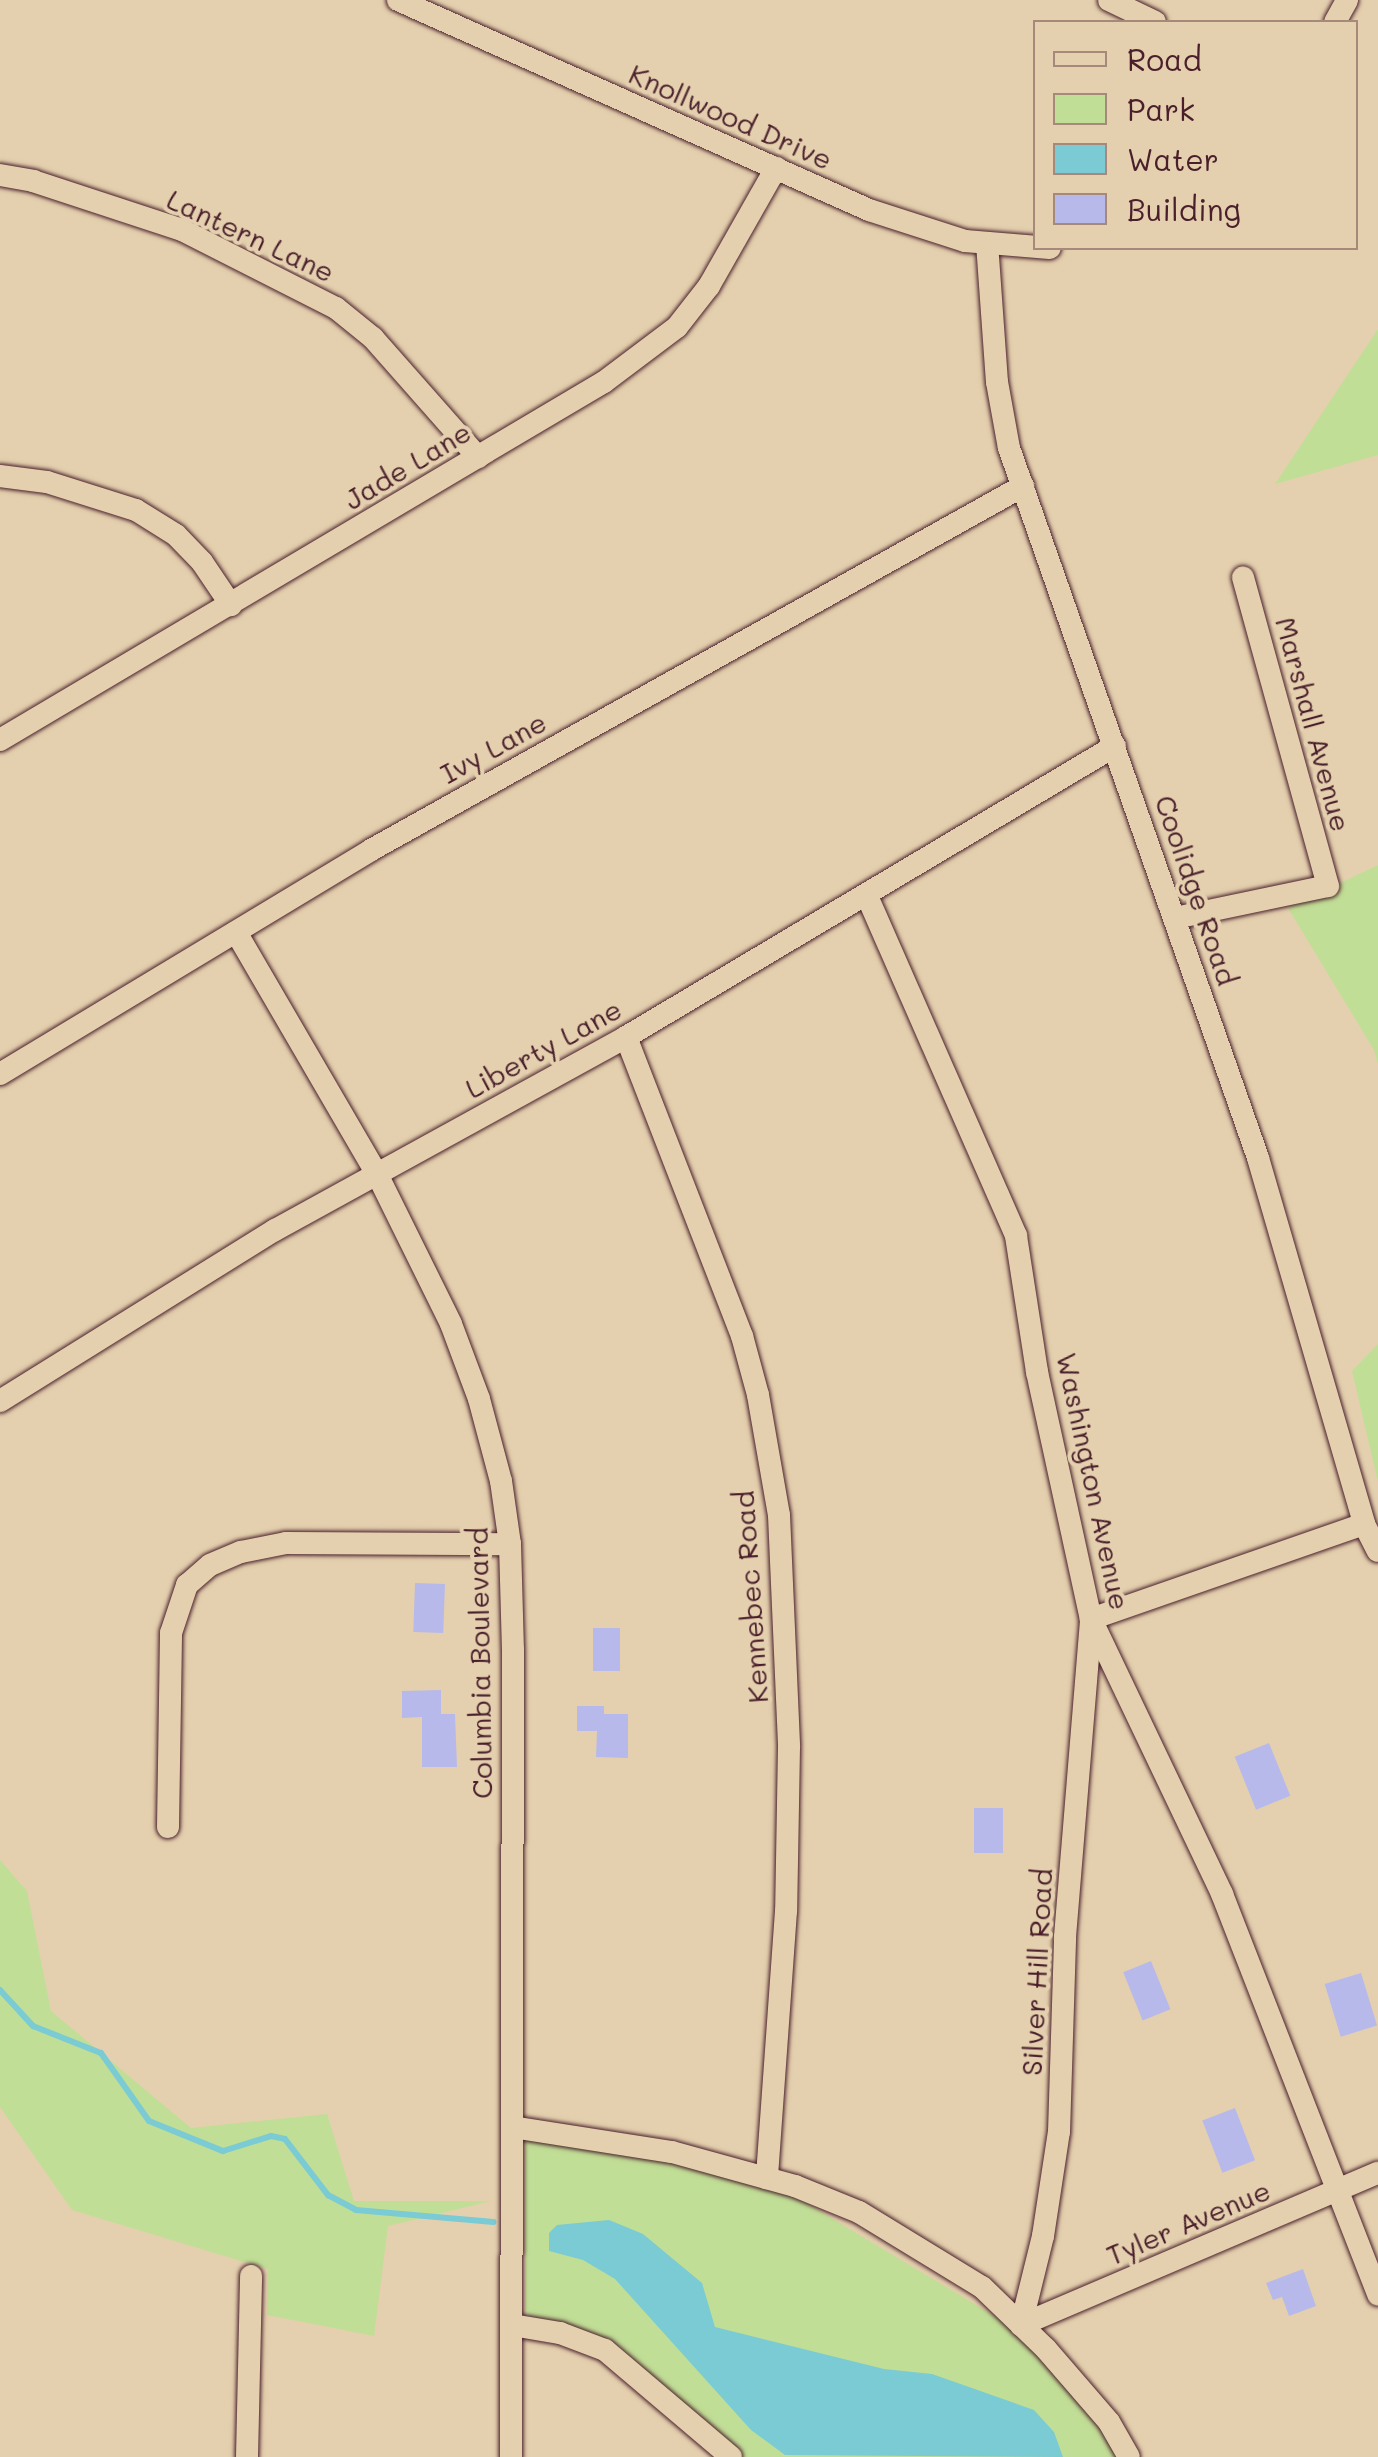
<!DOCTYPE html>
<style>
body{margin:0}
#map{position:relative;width:1378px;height:2457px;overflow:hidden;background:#e4d0ae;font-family:Mali,sans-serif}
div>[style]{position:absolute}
.green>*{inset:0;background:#c1de96}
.water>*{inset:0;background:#7acbd3}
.stream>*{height:6px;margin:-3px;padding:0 3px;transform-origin:3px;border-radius:3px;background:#7acbd3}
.building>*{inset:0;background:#b7b9eb;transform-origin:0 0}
.roads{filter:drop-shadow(0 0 2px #4a1f2b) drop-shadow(0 0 2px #4a1f2b)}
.street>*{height:22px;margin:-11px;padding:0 11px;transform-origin:11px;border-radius:11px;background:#e4d0ae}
span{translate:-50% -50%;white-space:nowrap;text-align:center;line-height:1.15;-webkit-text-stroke:8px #e4d0ae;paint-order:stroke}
.street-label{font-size:28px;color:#4a1f2b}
.legend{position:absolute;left:1033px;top:20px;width:325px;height:230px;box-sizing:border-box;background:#e4d0ae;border:2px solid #a6897a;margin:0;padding:12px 18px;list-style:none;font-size:30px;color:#4a1f2b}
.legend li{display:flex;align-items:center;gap:20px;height:50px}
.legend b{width:50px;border:2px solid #a6897a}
</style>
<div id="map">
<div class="green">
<i style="clip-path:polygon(1378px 329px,1378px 455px,1275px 484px)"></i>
<i style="clip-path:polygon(1378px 865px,1378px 1064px,1374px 1050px,1288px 908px)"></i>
<i style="clip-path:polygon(1378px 1344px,1378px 1482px,1352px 1371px)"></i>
<i style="clip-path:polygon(0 1860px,27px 1891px,51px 2011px,191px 2128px,327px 2114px,354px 2201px,491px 2201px,388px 2226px,374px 2336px,267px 2315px,268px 2269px,72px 2210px,0 2107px)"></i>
<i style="clip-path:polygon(526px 2125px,763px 2177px,1036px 2341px,1123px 2457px,737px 2457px,620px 2353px,525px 2314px)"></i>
</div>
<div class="water">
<i style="clip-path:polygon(609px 2220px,643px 2234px,702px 2283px,715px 2327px,884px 2369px,932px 2374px,1034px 2410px,1054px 2432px,1063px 2457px,785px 2455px,751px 2430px,615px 2279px,583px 2260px,549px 2251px,549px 2233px,557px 2225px)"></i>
</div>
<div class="stream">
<i style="left:0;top:1990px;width:49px;rotate:47.5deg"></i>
<i style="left:33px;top:2026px;width:73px;rotate:21.7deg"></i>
<i style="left:101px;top:2053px;width:83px;rotate:54.8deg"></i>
<i style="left:149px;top:2121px;width:80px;rotate:22.1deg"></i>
<i style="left:223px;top:2151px;width:50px;rotate:-17.4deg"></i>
<i style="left:271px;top:2136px;width:14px;rotate:12deg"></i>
<i style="left:285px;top:2139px;width:71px;rotate:52.5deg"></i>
<i style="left:328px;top:2195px;width:32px;rotate:28deg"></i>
<i style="left:356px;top:2210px;width:138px;rotate:5deg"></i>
</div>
<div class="building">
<i style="left:415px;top:1583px;width:30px;height:49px;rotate:2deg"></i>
<i style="left:593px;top:1628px;width:27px;height:43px"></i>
<i style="clip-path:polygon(441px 1690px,441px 1714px,455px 1714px,457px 1767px,422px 1767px,422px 1717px,402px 1718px,402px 1691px)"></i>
<i style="clip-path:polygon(577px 1706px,604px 1706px,604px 1714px,628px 1714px,628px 1758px,596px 1757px,597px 1731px,577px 1731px)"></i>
<i style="left:1269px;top:1743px;width:57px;height:37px;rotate:68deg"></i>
<i style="left:974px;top:1808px;width:29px;height:45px"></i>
<i style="left:1151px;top:1961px;width:52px;height:30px;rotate:68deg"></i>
<i style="left:1361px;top:1973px;width:55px;height:38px;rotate:73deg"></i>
<i style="left:1235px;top:2108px;width:56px;height:35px;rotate:69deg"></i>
<i style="clip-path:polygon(1303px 2269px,1316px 2306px,1289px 2316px,1282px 2297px,1273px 2300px,1266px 2283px)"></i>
</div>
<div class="roads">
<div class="street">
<i style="left:398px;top:0;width:516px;rotate:24.03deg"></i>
<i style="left:869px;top:210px;width:101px;rotate:17.9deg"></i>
<i style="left:965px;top:241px;width:85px;rotate:4.7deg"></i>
<i style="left:1109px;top:0;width:51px;rotate:25.6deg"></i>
<i style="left:1335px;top:22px;width:25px;rotate:-61deg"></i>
<i style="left:0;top:175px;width:34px;rotate:10deg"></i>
<i style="left:33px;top:181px;width:157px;rotate:18.2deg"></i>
<i style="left:182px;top:230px;width:173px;rotate:26.9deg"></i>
<i style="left:336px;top:308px;width:48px;rotate:39deg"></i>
<i style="left:373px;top:338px;width:159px;rotate:48.6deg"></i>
<i style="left:987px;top:243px;width:139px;rotate:85.9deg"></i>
<i style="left:997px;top:382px;width:67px;rotate:79.7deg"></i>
<i style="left:1009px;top:448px;width:752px;rotate:70.67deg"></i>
<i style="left:1258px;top:1158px;width:381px;rotate:73.8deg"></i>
<i style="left:1364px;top:1524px;width:30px;rotate:63deg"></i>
<i style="left:0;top:476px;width:47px;rotate:7.3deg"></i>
<i style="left:47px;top:482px;width:93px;rotate:17.5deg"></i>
<i style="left:136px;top:510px;width:47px;rotate:32deg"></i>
<i style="left:176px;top:535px;width:37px;rotate:46deg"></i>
<i style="left:202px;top:562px;width:52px;rotate:56deg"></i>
<i style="left:0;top:740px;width:702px;rotate:-30.66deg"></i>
<i style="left:604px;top:382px;width:91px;rotate:-37deg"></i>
<i style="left:677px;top:327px;width:52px;rotate:-52deg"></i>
<i style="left:709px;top:286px;width:136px;rotate:-60.4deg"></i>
<i style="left:867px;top:896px;width:371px;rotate:66.3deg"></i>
<i style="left:1016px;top:1236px;width:138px;rotate:81.2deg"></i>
<i style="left:1037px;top:1372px;width:253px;rotate:77.7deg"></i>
<i style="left:1091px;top:1619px;width:305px;rotate:64.5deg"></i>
<i style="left:1222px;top:1894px;width:430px;rotate:68.7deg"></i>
<i style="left:1175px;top:918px;width:156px;rotate:-11.8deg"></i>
<i style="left:1328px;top:886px;width:320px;rotate:-105.4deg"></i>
<i style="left:236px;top:932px;width:280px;rotate:59.8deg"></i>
<i style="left:377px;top:1174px;width:167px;rotate:63.7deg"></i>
<i style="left:451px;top:1324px;width:80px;rotate:69.5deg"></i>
<i style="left:479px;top:1399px;width:85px;rotate:75deg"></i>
<i style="left:501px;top:1481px;width:64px;rotate:81.9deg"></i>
<i style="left:510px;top:1544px;width:106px;rotate:88.4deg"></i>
<i style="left:513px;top:1650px;width:807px;rotate:90.14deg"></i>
<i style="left:626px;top:1037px;width:321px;rotate:68.8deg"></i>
<i style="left:742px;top:1336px;width:61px;rotate:74.8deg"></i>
<i style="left:758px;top:1395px;width:122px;rotate:80.1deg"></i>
<i style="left:779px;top:1515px;width:232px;rotate:87.5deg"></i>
<i style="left:789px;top:1747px;width:164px;rotate:91deg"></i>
<i style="left:786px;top:1911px;width:268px;rotate:94.1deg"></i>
<i style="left:0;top:1074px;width:433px;rotate:-31.1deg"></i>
<i style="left:371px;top:850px;width:747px;rotate:-29.17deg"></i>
<i style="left:0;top:1401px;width:324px;rotate:-31.9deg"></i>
<i style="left:275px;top:1230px;width:401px;rotate:-28.8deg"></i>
<i style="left:626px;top:1037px;width:569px;rotate:-30.76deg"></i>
<i style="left:168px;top:1827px;width:194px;rotate:-89.1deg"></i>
<i style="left:171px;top:1633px;width:51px;rotate:-71.6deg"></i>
<i style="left:187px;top:1585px;width:30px;rotate:-41deg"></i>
<i style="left:210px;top:1565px;width:34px;rotate:-23deg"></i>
<i style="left:241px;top:1552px;width:46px;rotate:-11.3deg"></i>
<i style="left:286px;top:1543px;width:224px;rotate:0.3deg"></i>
<i style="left:512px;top:2127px;width:162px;rotate:8.9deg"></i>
<i style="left:672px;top:2152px;width:128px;rotate:15.5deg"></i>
<i style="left:795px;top:2186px;width:69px;rotate:22.1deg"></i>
<i style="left:859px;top:2212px;width:144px;rotate:31.4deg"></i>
<i style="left:982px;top:2287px;width:89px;rotate:44.1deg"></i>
<i style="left:1046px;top:2349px;width:96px;rotate:49.2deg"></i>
<i style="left:1109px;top:2422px;width:40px;rotate:60.3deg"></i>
<i style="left:512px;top:2325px;width:49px;rotate:9.5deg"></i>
<i style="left:560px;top:2333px;width:48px;rotate:20.7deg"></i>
<i style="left:605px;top:2350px;width:165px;rotate:40.3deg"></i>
<i style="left:1021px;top:2325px;width:92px;rotate:-76.1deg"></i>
<i style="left:1043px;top:2236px;width:105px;rotate:-81.3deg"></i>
<i style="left:1059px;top:2132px;width:195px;rotate:-88.2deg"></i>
<i style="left:1065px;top:1937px;width:319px;rotate:-85.3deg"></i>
<i style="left:1091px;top:1619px;width:289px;rotate:-19.2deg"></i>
<i style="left:1021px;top:2325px;width:388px;rotate:-23.1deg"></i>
<i style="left:247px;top:2457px;width:181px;rotate:-88.7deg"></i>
</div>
</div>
<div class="street-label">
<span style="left:731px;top:116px;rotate:24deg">Knollwood Drive</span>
<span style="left:251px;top:235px;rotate:25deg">Lantern Lane</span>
<span style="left:407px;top:465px;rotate:-31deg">Jade Lane</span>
<span style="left:1314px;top:724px;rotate:75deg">Marshall Avenue</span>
<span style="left:493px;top:747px;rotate:-29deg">Ivy Lane</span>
<span style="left:1197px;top:890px;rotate:71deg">Coolidge Road</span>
<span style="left:543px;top:1048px;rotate:-29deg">Liberty Lane</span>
<span style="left:1094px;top:1481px;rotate:78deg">Washington Avenue</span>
<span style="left:750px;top:1597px;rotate:-94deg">Kennebec Road</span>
<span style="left:479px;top:1663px;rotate:-91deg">Columbia Boulevard</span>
<span style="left:1036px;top:1972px;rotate:-87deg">Silver Hill Road</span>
<span style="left:1188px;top:2222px;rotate:-23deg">Tyler Avenue</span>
</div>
<ul class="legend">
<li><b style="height:12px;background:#e4d0ae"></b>Road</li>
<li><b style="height:28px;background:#c1de96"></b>Park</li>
<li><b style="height:28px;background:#7acbd3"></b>Water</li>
<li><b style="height:28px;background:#b7b9eb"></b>Building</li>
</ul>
</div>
